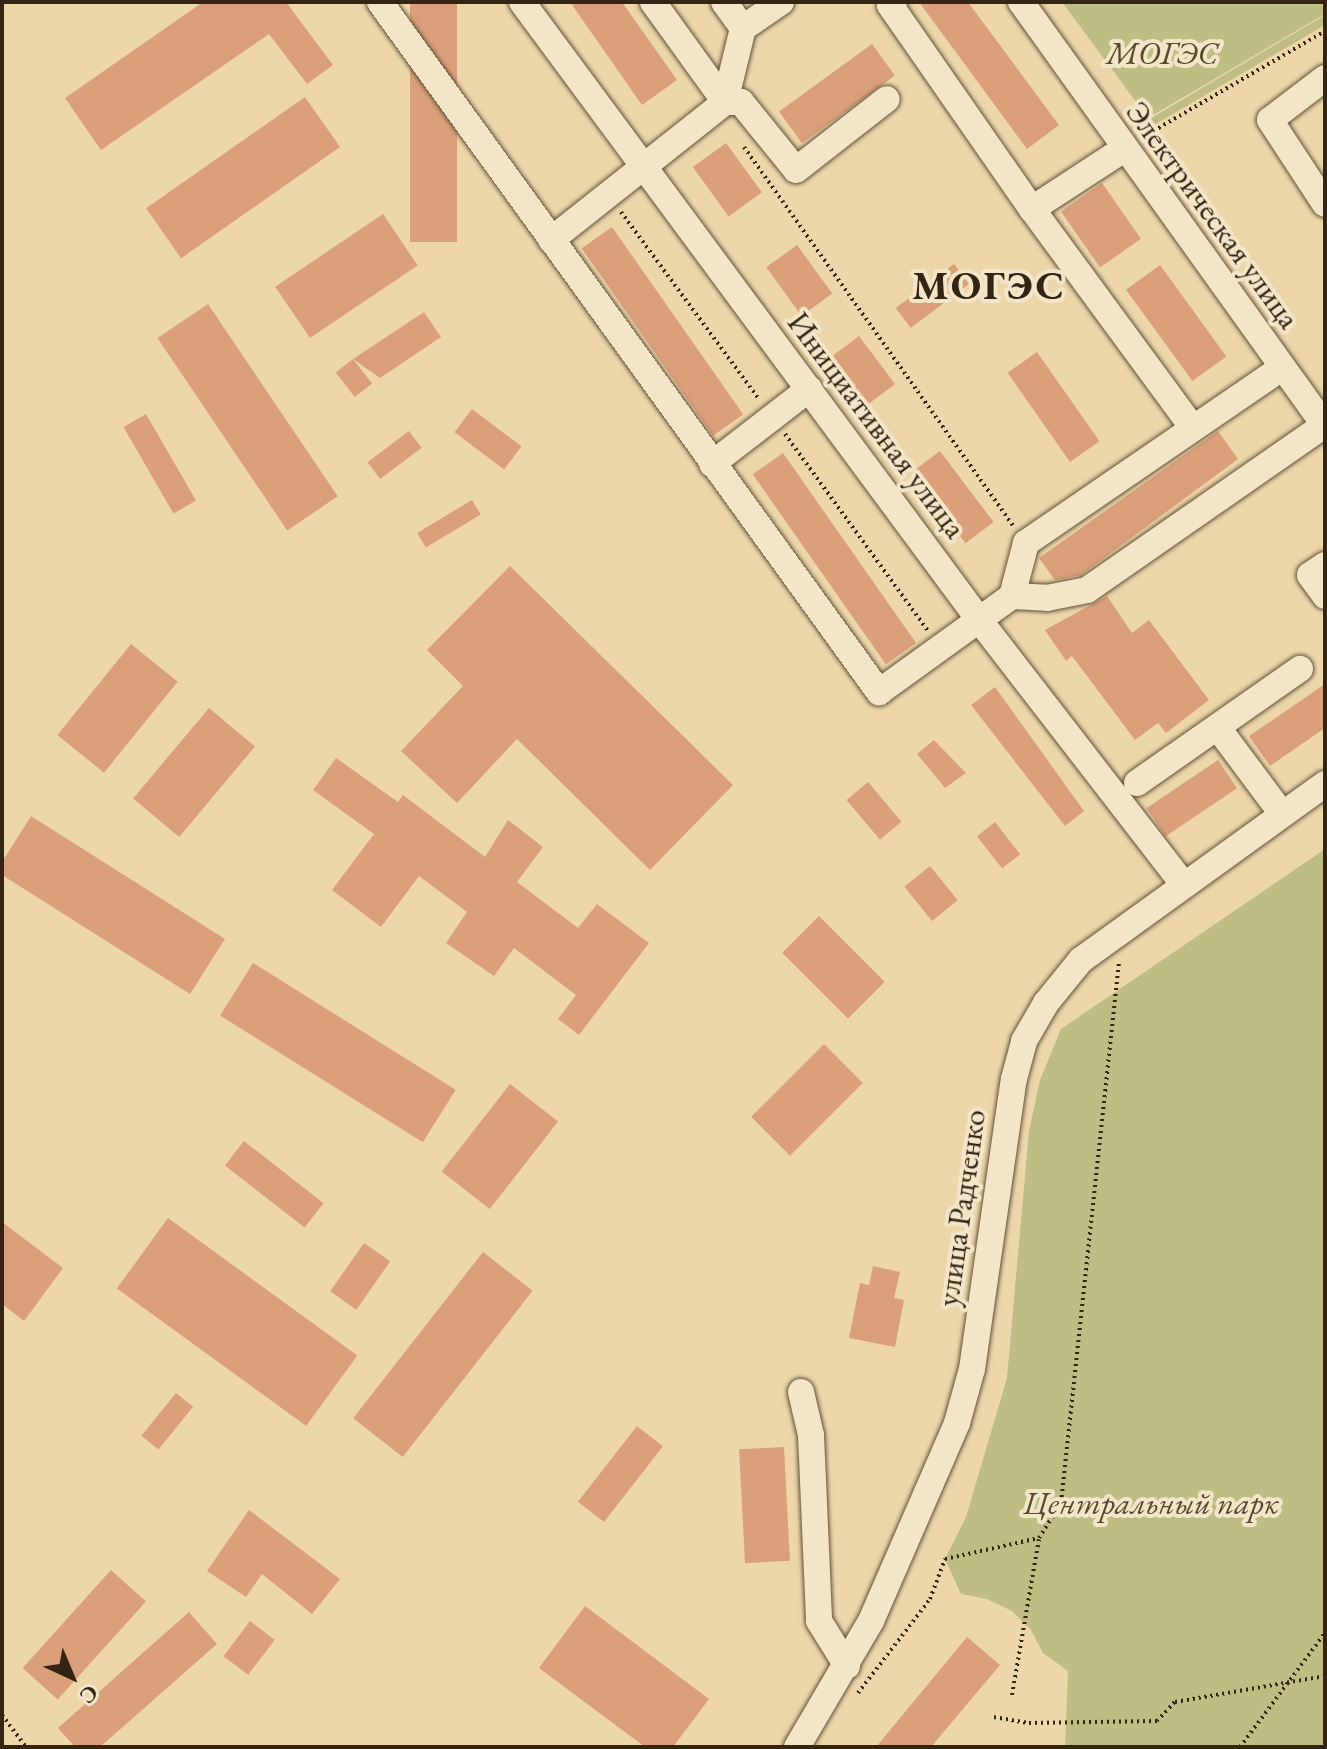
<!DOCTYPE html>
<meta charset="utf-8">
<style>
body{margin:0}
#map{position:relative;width:1327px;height:1749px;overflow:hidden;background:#edd7aa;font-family:"EB Garamond",serif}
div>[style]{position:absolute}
.green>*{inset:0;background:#bebd84}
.building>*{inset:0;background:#dba07a;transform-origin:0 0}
.path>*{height:4px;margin-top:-2px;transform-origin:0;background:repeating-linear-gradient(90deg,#332414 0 2px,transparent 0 6px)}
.roads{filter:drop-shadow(0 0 2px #62513a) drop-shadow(0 0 2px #62513a)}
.minor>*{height:26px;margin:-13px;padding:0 13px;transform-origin:13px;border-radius:13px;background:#f3e5c8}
span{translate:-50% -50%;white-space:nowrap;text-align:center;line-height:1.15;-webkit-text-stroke:8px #f3e5c8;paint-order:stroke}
.park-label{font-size:32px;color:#564a30;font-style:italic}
.street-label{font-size:32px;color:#332414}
.district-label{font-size:40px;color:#332414;font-weight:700;letter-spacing:2px}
.frame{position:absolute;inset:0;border:4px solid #332414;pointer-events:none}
.north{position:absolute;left:32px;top:1637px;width:80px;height:80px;-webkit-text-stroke:6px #f3e5c8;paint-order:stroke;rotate:136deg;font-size:22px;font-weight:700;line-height:32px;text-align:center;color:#332414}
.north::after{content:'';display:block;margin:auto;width:28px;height:36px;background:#332414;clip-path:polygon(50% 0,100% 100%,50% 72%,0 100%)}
</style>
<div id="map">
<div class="green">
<i style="clip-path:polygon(1062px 2px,1325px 2px,1325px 14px,1148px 118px)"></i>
<i style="clip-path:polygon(1325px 15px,1325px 25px,1142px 132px,1133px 129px)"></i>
<i style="clip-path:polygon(1325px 849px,1325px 1747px,1065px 1747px,1068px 1671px,1043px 1653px,1031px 1630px,1012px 1611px,987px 1599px,961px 1594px,945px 1559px,966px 1517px,1007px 1378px,1029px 1131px,1040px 1080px,1061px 1029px)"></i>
</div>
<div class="building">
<i style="clip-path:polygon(203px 2px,286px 2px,333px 65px,307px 84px,269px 34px,101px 150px,65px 98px)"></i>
<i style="left:410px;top:2px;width:47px;height:240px"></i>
<i style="clip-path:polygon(570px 2px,622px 2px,677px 80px,642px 105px)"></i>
<i style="clip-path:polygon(919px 2px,968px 2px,1059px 125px,1027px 149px)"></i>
<i style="left:872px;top:44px;width:39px;height:115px;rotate:54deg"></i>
<i style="left:305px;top:97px;width:61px;height:194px;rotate:55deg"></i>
<i style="left:726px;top:143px;width:61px;height:41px;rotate:54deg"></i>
<i style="left:1102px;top:183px;width:68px;height:50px;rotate:55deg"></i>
<i style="left:383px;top:214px;width:62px;height:130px;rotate:56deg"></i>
<i style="left:612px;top:227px;width:229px;height:37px;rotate:55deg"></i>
<i style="left:797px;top:245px;width:60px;height:38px;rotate:54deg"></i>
<i style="left:954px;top:264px;width:25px;height:73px;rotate:53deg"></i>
<i style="left:1160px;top:265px;width:113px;height:42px;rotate:54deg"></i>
<i style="left:208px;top:304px;width:232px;height:61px;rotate:56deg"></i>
<i style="clip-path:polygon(424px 312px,441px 337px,380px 378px,353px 359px)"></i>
<i style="left:859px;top:336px;width:60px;height:38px;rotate:53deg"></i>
<i style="left:1037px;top:352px;width:109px;height:36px;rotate:55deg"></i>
<i style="left:353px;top:359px;width:31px;height:22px;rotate:52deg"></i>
<i style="left:472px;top:409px;width:62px;height:29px;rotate:37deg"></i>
<i style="left:146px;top:414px;width:100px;height:26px;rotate:60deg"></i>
<i style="left:409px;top:431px;width:21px;height:52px;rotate:53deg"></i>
<i style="clip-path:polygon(1218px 431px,1238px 459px,1081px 575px,1055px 580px,1039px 558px)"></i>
<i style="left:940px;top:451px;width:89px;height:35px;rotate:53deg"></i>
<i style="left:783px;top:453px;width:232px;height:37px;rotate:55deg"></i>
<i style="left:472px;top:500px;width:17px;height:64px;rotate:59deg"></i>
<i style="clip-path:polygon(510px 566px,733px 785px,650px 870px,517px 739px,457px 803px,401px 751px,463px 686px,427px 650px)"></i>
<i style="clip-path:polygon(1107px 596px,1132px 633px,1149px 620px,1209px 700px,1166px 733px,1158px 723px,1135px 740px,1072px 656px,1066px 661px,1045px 630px)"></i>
<i style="left:131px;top:644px;width:60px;height:117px;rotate:39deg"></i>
<i style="clip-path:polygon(1325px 684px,1325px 728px,1270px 766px,1249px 736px)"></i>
<i style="clip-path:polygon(995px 687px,1084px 811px,1065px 826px,971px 705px)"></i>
<i style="left:209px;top:708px;width:60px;height:118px;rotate:40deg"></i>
<i style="clip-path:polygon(934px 740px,966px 773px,945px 788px,917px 754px)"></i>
<i style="clip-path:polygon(336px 758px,398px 802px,403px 795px,485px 857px,508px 820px,543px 847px,517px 882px,578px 928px,597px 904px,649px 943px,579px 1035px,558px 1019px,576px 995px,514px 948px,494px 976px,446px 943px,467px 912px,419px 876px,381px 927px,332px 890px,374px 834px,313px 790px)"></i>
<i style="left:1218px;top:760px;width:34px;height:86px;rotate:56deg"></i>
<i style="left:868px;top:782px;width:52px;height:28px;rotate:50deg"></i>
<i style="clip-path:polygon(31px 816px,225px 939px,190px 994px,2px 875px,2px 862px)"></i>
<i style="left:995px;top:822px;width:41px;height:23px;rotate:52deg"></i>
<i style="left:930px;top:866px;width:44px;height:33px;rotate:51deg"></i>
<i style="left:819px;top:916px;width:93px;height:52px;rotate:45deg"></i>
<i style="left:253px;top:963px;width:239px;height:62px;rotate:32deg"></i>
<i style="left:824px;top:1044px;width:55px;height:103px;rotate:45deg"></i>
<i style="left:510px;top:1084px;width:61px;height:111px;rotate:38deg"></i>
<i style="left:244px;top:1141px;width:101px;height:31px;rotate:38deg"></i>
<i style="left:168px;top:1218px;width:234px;height:87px;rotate:36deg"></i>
<i style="clip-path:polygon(2px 1222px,63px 1268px,24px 1321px,2px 1304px)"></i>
<i style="left:364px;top:1243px;width:32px;height:59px;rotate:35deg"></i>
<i style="left:483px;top:1252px;width:63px;height:211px;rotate:38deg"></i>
<i style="clip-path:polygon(873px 1266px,900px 1272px,894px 1298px,904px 1300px,895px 1347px,849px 1338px,860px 1283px,869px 1285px)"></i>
<i style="left:176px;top:1393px;width:22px;height:55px;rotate:39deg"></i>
<i style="left:637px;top:1426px;width:33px;height:96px;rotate:38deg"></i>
<i style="left:784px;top:1447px;width:114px;height:45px;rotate:87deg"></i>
<i style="clip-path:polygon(249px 1510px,340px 1579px,312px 1614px,262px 1574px,246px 1597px,207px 1571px)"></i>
<i style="left:111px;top:1570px;width:47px;height:132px;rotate:42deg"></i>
<i style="clip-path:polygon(585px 1606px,709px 1699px,673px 1747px,645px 1747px,539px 1668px)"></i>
<i style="clip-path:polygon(189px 1612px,217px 1644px,100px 1747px,75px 1747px,58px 1728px)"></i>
<i style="left:250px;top:1621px;width:31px;height:44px;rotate:37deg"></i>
<i style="clip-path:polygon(967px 1637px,1000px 1665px,931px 1747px,876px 1747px)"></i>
</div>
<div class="path">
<i style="left:1143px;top:137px;width:211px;rotate:-30.2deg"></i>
<i style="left:744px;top:147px;width:464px;rotate:54.6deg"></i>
<i style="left:621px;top:212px;width:231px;rotate:53.6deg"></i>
<i style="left:785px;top:434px;width:243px;rotate:54deg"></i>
<i style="left:858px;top:1693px;width:118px;rotate:-52.5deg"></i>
<i style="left:930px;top:1599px;width:43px;rotate:-69.4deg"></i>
<i style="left:945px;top:1559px;width:96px;rotate:-12.6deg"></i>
<i style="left:1039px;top:1538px;width:41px;rotate:-57.8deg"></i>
<i style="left:1061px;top:1503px;width:544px;rotate:-83.88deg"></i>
<i style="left:1012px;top:1695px;width:158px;rotate:-80.2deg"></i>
<i style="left:2px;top:1715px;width:40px;rotate:53deg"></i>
<i style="left:994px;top:1717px;width:36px;rotate:10deg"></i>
<i style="left:1029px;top:1723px;width:128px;rotate:-0.9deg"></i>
<i style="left:1157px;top:1721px;width:26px;rotate:-47deg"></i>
<i style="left:1175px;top:1702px;width:152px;rotate:-9.8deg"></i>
<i style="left:1240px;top:1747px;width:142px;rotate:-53.3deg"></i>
</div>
<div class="roads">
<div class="minor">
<i style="left:380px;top:2px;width:852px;rotate:54.13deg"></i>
<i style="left:879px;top:692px;width:164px;rotate:-35.8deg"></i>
<i style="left:1012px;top:596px;width:55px;rotate:-75.2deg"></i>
<i style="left:1026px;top:543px;width:310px;rotate:-34.4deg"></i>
<i style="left:522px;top:2px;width:770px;rotate:53.5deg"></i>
<i style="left:980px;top:621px;width:332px;rotate:52.3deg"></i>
<i style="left:724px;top:2px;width:32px;rotate:54deg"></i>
<i style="left:781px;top:2px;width:46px;rotate:145.6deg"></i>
<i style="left:743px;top:28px;width:76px;rotate:103.7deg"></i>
<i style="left:725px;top:102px;width:16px"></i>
<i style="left:741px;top:102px;width:87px;rotate:51deg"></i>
<i style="left:796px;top:170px;width:115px;rotate:-38deg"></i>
<i style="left:894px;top:2px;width:5px;rotate:143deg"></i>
<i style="left:890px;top:5px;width:249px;rotate:55.2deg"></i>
<i style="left:1021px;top:2px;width:522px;rotate:54.36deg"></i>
<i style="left:1325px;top:78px;width:69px;rotate:142.6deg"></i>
<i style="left:1270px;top:120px;width:100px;rotate:56.8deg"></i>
<i style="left:1124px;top:149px;width:110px;rotate:146.9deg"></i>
<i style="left:1032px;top:209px;width:270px;rotate:53.7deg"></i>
<i style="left:551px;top:240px;width:222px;rotate:-38.4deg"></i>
<i style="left:725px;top:102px;width:123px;rotate:-125.8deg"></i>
<i style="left:712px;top:464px;width:123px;rotate:-37.7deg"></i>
<i style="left:1325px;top:565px;width:18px;rotate:146deg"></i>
<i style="left:1310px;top:575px;width:26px;rotate:54deg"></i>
<i style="left:1012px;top:596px;width:35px;rotate:3deg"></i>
<i style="left:1047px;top:598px;width:41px;rotate:-11.3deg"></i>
<i style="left:1087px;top:590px;width:289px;rotate:-34.8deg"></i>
<i style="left:1218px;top:728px;width:107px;rotate:53.3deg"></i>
<i style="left:1137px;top:783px;width:199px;rotate:-35deg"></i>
<i style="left:801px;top:1392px;width:44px;rotate:76.9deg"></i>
<i style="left:811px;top:1435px;width:186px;rotate:87.5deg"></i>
<i style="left:819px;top:1621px;width:53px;rotate:58.1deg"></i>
<i style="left:797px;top:1747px;width:146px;rotate:-59.6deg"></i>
<i style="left:871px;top:1621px;width:216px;rotate:-66.5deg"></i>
<i style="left:957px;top:1423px;width:56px;rotate:-74.5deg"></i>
<i style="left:972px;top:1369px;width:293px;rotate:-81.8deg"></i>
<i style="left:1014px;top:1079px;width:39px;rotate:-75deg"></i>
<i style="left:1024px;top:1041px;width:44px;rotate:-59.9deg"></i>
<i style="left:1046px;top:1003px;width:55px;rotate:-50.9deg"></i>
<i style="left:1081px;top:960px;width:301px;rotate:-35.8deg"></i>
</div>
</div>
<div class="park-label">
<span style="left:1162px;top:53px">МОГЭС</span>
<span style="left:1151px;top:1503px">Центральный парк</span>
</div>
<div class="street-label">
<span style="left:1213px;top:215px;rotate:54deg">Электрическая улица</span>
<span style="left:877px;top:425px;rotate:53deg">Инициативная улица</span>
<span style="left:961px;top:1208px;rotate:-82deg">улица Радченко</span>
</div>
<div class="district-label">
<span style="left:989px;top:285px">МОГЭС</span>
</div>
<div class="frame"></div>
<div class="north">С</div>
</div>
